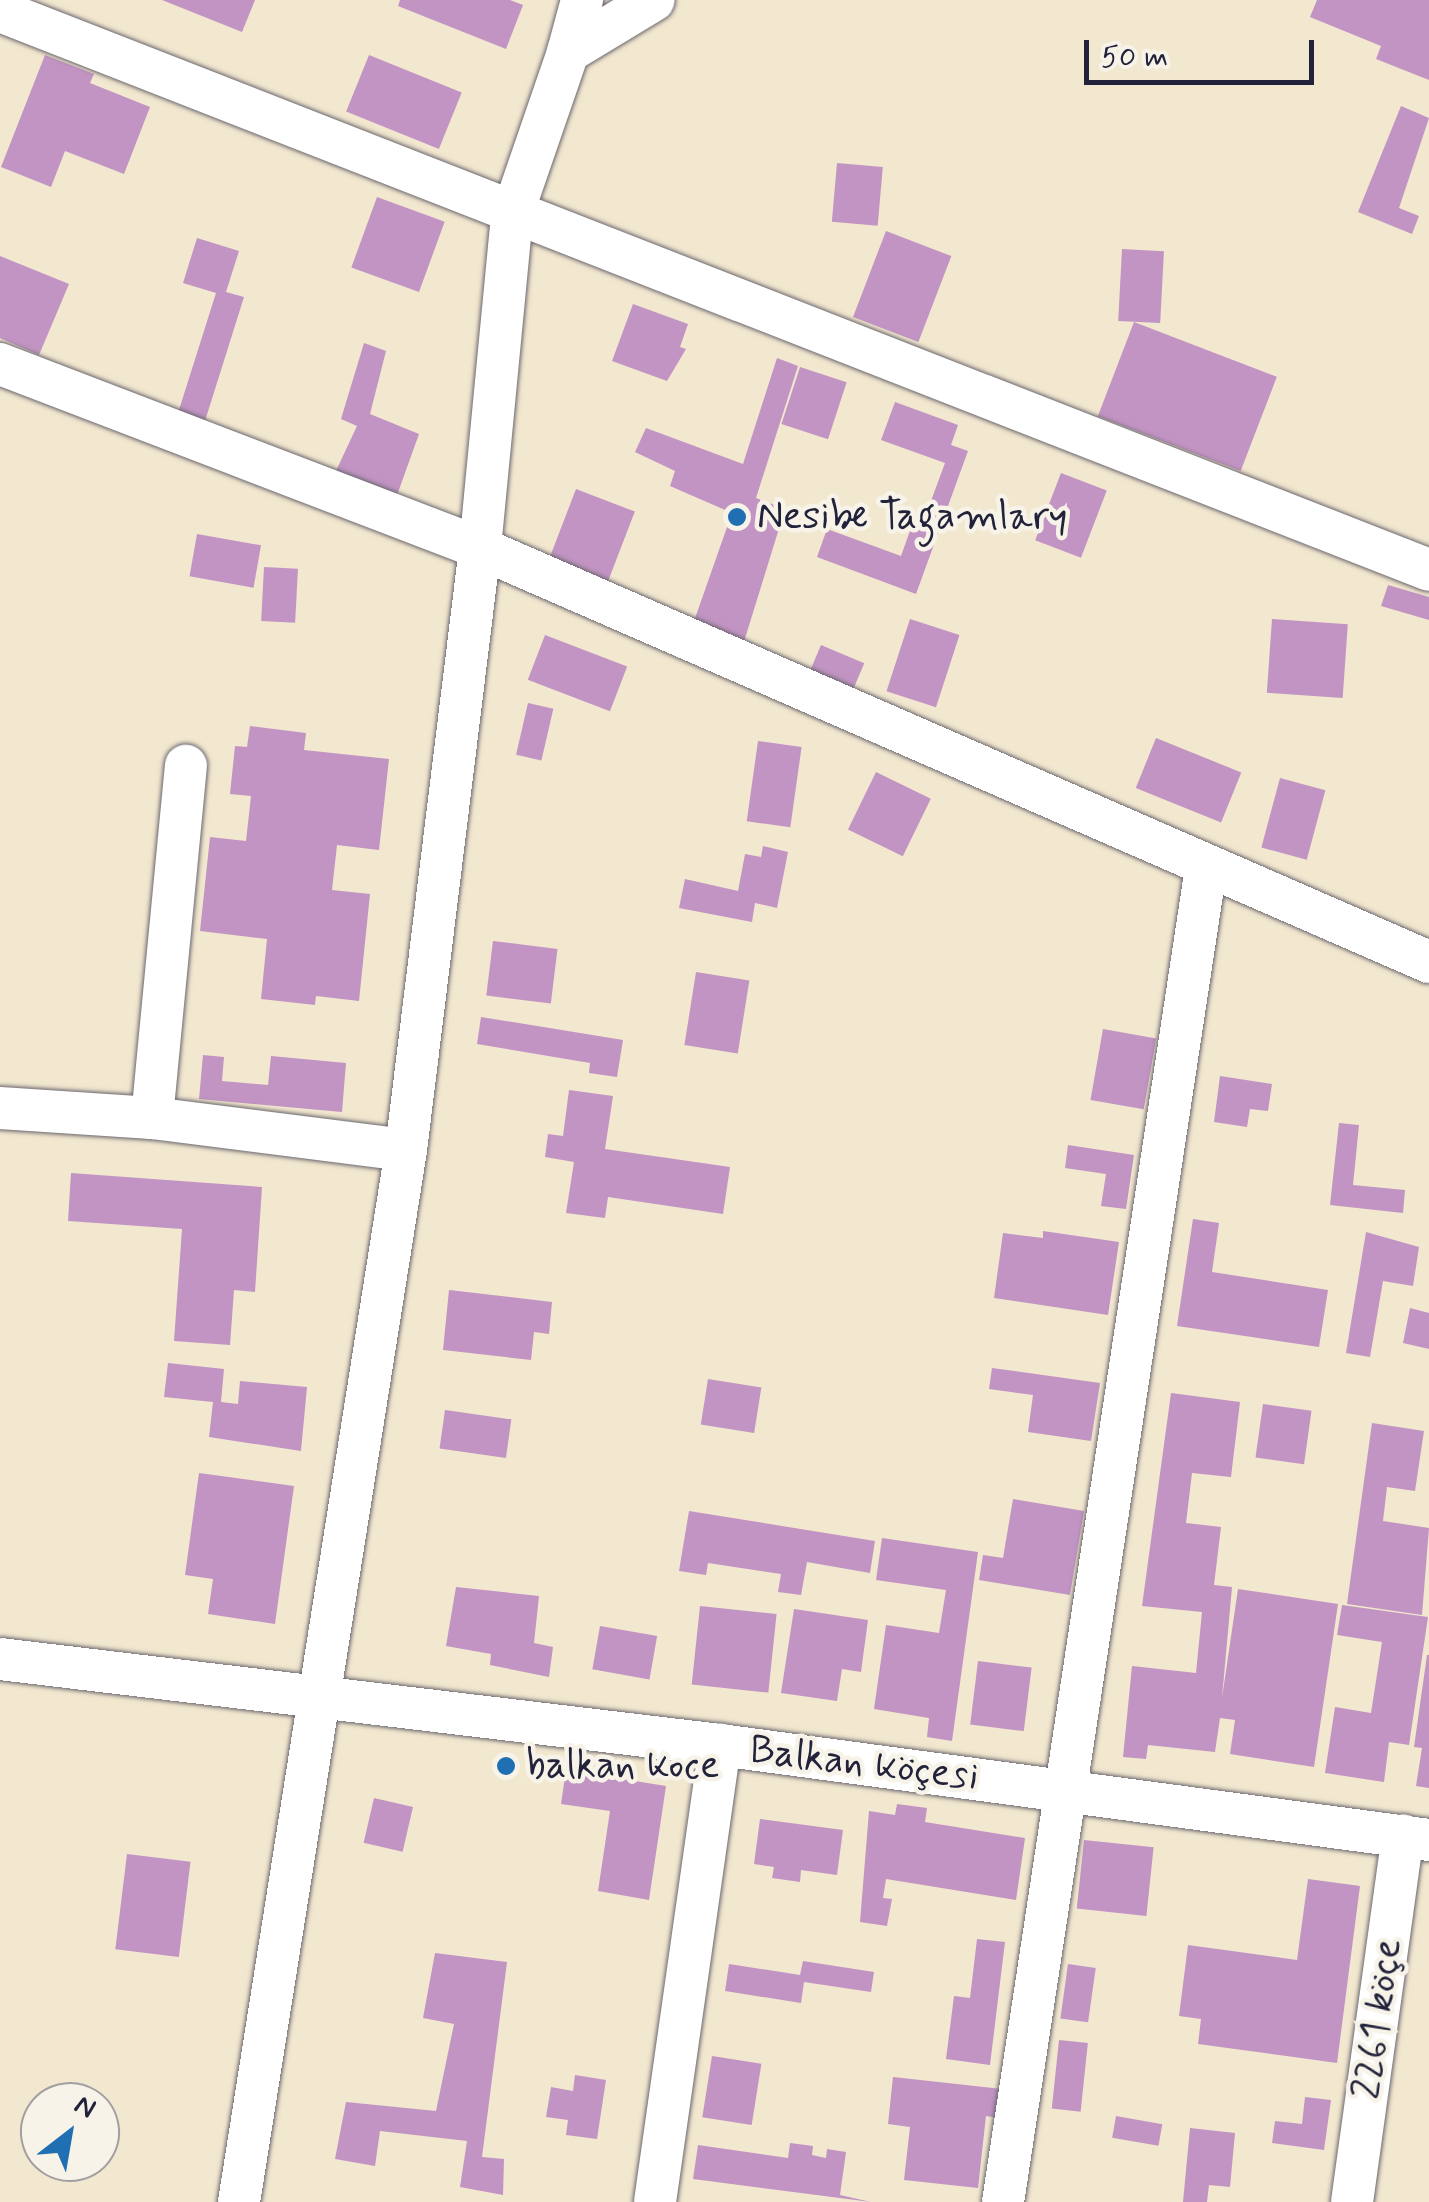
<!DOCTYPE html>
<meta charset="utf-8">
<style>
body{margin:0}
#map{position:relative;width:1429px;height:2202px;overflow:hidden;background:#f2e7cf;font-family:Mynerve,sans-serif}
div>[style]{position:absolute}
.building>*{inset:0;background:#c294c3;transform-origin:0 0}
.roads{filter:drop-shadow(0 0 2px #6b676f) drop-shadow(0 0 2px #6b676f)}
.minor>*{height:42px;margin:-21px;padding:0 21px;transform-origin:21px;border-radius:21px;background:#fff}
.dots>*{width:28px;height:28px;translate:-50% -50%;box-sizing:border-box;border:5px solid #f7f3e8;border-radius:50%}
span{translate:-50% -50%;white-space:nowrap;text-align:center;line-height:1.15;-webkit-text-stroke:9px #f7f3e8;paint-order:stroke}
.poi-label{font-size:40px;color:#22223b}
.left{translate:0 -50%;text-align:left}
.street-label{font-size:40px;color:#22223b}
.north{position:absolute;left:20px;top:2082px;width:100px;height:100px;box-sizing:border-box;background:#f7f3e8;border:2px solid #a29fa3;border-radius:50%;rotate:31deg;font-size:28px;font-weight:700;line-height:40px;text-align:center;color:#22223b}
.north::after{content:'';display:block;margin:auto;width:35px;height:45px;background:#1f6fb2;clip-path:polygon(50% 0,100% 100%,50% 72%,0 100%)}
.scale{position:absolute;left:1084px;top:40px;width:230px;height:45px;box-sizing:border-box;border:5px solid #22223b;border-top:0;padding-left:12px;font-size:30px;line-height:35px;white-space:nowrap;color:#22223b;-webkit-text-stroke:8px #f7f3e8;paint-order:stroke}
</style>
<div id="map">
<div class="building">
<i style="clip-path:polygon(162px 0,255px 0,242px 32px)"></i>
<i style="clip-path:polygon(400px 0,510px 0,523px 5px,506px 49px,398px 6px)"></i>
<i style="clip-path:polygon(1317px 0,1429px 0,1429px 80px,1376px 59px,1381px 46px,1310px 17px)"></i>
<i style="clip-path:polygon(45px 55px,94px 74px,90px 83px,150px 107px,124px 174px,65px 151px,51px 187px,1px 167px)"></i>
<i style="left:369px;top:55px;width:100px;height:61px;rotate:22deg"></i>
<i style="clip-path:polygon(1401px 106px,1429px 118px,1399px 208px,1419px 216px,1412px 234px,1358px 212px)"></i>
<i style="left:837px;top:163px;width:46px;height:59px;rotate:5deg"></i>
<i style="left:377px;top:197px;width:72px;height:75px;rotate:20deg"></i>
<i style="left:886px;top:231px;width:70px;height:92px;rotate:21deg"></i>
<i style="clip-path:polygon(197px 238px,239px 251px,226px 292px,244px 297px,205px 421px,178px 413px,216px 293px,183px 283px)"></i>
<i style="left:1122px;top:249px;width:42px;height:72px;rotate:3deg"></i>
<i style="clip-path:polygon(0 256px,69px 284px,39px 355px,0 338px)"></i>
<i style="clip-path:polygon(633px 304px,688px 324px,680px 347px,686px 349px,667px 381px,612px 361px)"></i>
<i style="left:1134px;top:322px;width:153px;height:101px;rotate:21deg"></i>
<i style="clip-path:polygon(364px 343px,386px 351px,370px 414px,419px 434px,396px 498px,335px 473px,357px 426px,341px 419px)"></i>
<i style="clip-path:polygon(777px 358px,798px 366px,756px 498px,785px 509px,743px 645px,693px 624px,732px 513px,670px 486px,675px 471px,635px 452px,646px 428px,743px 464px)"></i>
<i style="left:800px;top:367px;width:49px;height:60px;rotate:18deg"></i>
<i style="clip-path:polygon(895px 402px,958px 425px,951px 445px,968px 451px,916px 594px,817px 557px,827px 529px,901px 556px,916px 514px,925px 517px,945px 463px,881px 440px)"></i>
<i style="left:1061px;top:473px;width:49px;height:72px;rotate:21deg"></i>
<i style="left:576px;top:489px;width:63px;height:79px;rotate:21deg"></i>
<i style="left:197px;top:534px;width:65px;height:43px;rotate:10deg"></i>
<i style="left:264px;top:567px;width:34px;height:54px;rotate:3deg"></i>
<i style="clip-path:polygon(1388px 585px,1429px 597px,1429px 620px,1381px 606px)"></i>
<i style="left:910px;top:619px;width:52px;height:76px;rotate:18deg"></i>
<i style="left:1272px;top:619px;width:76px;height:74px;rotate:4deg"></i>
<i style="left:545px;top:635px;width:88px;height:48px;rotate:21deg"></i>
<i style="left:821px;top:645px;width:47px;height:29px;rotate:23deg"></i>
<i style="left:528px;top:703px;width:26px;height:53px;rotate:13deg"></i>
<i style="clip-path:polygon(250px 726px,306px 733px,304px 750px,389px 759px,379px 850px,337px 845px,332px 890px,370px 894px,359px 1001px,316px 996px,315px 1005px,261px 999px,267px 939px,200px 931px,210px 837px,246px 841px,251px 796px,230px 794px,235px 746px,247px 747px)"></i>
<i style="left:1156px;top:738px;width:92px;height:54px;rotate:22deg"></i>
<i style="left:758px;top:741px;width:44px;height:81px;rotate:8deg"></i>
<i style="left:876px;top:772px;width:61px;height:64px;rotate:26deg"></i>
<i style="left:1280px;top:778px;width:47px;height:72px;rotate:15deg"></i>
<i style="clip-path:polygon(763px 846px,788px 852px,777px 908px,755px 903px,752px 922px,679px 908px,685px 879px,738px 891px,745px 854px,761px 857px)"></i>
<i style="left:493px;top:941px;width:65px;height:55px;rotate:7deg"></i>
<i style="left:696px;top:972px;width:54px;height:74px;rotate:9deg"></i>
<i style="clip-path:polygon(481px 1017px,623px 1040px,617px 1077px,589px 1073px,590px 1063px,477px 1044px)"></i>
<i style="left:1103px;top:1029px;width:54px;height:72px;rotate:10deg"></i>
<i style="clip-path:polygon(203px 1055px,224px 1057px,222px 1081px,268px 1085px,271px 1056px,346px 1063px,342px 1112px,199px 1099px)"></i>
<i style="clip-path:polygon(1220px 1076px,1272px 1084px,1268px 1111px,1250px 1109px,1247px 1127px,1214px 1122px)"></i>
<i style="clip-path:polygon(569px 1090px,613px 1096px,605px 1149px,730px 1167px,723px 1214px,608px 1197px,605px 1218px,566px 1213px,574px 1162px,545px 1157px,548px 1134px,563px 1136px)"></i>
<i style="clip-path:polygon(1339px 1123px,1359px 1125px,1353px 1185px,1405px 1190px,1403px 1213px,1330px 1205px)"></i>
<i style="clip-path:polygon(1068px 1145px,1134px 1155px,1126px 1209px,1101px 1206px,1106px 1174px,1065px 1168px)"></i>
<i style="clip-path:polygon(71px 1173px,262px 1187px,255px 1292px,234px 1290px,230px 1345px,174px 1341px,182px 1229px,68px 1221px)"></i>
<i style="clip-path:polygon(1193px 1219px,1219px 1223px,1212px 1272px,1328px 1290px,1319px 1347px,1177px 1326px)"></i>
<i style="clip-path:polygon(1043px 1231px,1119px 1242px,1108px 1315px,994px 1298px,1003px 1233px,1043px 1238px)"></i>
<i style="clip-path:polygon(1366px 1232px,1419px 1247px,1413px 1286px,1383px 1281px,1370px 1357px,1346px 1353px)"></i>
<i style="clip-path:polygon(449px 1290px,552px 1302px,549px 1334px,534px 1332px,531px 1360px,443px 1350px)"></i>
<i style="clip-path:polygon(1410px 1308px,1429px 1313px,1429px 1349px,1403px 1343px)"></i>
<i style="clip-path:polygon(168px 1363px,224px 1369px,221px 1402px,238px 1404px,240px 1381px,307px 1387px,301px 1451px,209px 1437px,213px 1402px,164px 1397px)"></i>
<i style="clip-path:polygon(992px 1368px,1100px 1383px,1091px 1441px,1028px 1432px,1033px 1395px,989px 1389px)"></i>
<i style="left:708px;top:1379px;width:54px;height:46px;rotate:9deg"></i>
<i style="clip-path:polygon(1171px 1393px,1240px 1402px,1231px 1477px,1192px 1473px,1186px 1523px,1221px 1527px,1214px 1585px,1232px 1587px,1222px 1698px,1238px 1589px,1338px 1604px,1314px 1767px,1230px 1754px,1235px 1720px,1220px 1718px,1215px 1752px,1148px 1745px,1146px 1759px,1123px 1757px,1132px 1666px,1196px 1673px,1202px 1612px,1142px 1606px)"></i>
<i style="left:1263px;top:1404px;width:49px;height:54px;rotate:8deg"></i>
<i style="left:445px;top:1410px;width:67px;height:39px;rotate:8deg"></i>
<i style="clip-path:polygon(1372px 1423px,1424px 1431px,1415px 1491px,1387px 1487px,1383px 1521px,1429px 1528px,1422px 1615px,1347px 1604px)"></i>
<i style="clip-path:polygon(199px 1473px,294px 1486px,275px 1624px,208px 1614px,213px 1579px,185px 1575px)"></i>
<i style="clip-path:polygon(1013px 1499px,1084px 1511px,1070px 1595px,979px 1580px,983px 1555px,1003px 1558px)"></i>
<i style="clip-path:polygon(689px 1511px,875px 1541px,870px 1573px,807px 1562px,801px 1595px,778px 1592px,781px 1574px,708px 1563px,706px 1575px,679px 1571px)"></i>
<i style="clip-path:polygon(882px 1538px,978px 1552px,952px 1741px,927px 1737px,929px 1718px,874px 1709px,886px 1625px,939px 1633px,946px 1590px,876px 1580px)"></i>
<i style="clip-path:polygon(456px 1587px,539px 1596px,534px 1643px,553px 1647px,549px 1677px,490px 1665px,491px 1654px,446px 1646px)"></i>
<i style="clip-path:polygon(1342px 1605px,1428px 1617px,1409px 1745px,1389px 1742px,1384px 1782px,1325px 1773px,1335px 1707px,1371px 1713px,1382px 1642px,1337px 1635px)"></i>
<i style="left:700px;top:1606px;width:77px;height:79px;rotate:6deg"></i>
<i style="clip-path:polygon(794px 1609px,868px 1620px,861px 1672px,842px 1669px,837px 1701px,781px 1693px)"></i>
<i style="left:600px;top:1626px;width:58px;height:44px;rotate:10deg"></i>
<i style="clip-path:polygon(1427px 1655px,1429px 1655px,1429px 1788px,1416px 1786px,1422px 1748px,1414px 1747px)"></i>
<i style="left:978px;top:1661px;width:54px;height:64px;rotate:7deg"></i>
<i style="clip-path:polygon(566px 1770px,666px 1786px,649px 1900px,598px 1891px,610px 1811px,561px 1804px)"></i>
<i style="left:374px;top:1798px;width:40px;height:46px;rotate:13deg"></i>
<i style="clip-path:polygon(897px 1804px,927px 1808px,925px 1822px,1025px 1838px,1016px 1900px,886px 1879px,883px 1898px,892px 1899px,887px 1926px,860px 1922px,869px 1811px,895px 1815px)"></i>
<i style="clip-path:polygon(760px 1819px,843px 1830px,837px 1875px,801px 1870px,800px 1882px,772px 1878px,774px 1867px,754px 1864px)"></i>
<i style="left:1084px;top:1840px;width:70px;height:69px;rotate:6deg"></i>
<i style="left:127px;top:1854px;width:64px;height:96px;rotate:7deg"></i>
<i style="clip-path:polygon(1308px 1879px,1360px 1886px,1337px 2063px,1198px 2044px,1201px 2019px,1179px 2016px,1188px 1945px,1297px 1960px)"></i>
<i style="clip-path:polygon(977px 1939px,1005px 1942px,990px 2065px,946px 2059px,954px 1996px,970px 1998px)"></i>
<i style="clip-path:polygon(435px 1953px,507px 1962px,482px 2157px,504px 2159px,503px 2195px,460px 2187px,467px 2141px,380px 2131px,375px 2166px,335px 2159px,346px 2102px,436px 2111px,454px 2024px,423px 2018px)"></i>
<i style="clip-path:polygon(803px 1961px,874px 1972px,871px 1992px,804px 1982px,801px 2003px,725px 1991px,729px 1964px,800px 1975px)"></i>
<i style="left:1068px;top:1964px;width:28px;height:55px;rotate:8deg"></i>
<i style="left:1059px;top:2040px;width:29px;height:69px;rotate:6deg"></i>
<i style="left:712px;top:2056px;width:50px;height:62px;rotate:9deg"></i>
<i style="clip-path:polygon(575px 2075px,606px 2080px,597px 2139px,566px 2135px,568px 2120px,546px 2117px,551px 2087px,573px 2091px)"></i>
<i style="clip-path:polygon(893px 2077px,1002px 2089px,999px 2118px,986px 2116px,978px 2188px,904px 2180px,910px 2127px,888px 2124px)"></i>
<i style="clip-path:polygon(1305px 2097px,1331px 2100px,1324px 2150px,1272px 2143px,1275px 2121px,1302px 2124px)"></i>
<i style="left:1116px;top:2116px;width:47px;height:22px;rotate:10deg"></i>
<i style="clip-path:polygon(1190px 2128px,1235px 2133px,1230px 2187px,1209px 2185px,1207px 2202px,1183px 2202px)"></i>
<i style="clip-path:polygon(790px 2143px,813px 2146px,812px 2155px,826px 2158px,827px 2149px,846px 2152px,840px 2195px,871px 2202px,693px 2179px,698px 2145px,788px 2158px)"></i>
</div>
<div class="roads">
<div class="minor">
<i style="left:0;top:11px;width:1534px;rotate:21.36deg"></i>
<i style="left:568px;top:52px;width:54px;rotate:-74.9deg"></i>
<i style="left:0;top:364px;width:514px;rotate:20.97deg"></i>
<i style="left:480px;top:548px;width:1035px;rotate:23.57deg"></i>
<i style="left:0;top:1108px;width:152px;rotate:3.8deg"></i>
<i style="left:152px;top:1118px;width:256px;rotate:7.2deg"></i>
<i style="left:406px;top:1150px;width:1065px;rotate:99.02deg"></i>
<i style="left:152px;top:1118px;width:354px;rotate:-84.5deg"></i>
<i style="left:406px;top:1150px;width:607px;rotate:-82.99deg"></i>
<i style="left:480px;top:548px;width:335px;rotate:-84.5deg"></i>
<i style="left:512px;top:215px;width:172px;rotate:-71deg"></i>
<i style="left:568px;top:52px;width:100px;rotate:-31.2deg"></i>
<i style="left:0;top:1659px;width:725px;rotate:6.81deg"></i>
<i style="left:720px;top:1745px;width:715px;rotate:7.63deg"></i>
<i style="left:655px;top:2202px;width:462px;rotate:-81.9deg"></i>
<i style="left:1003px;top:2202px;width:1349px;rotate:-81.35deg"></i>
<i style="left:1352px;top:2202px;width:370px;rotate:-82.1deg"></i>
</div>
</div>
<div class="dots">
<i style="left:737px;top:517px;background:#1f6fb2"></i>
<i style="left:506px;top:1766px;background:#1f6fb2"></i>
</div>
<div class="poi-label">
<span class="left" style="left:757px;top:517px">Nesibe Tagamlary</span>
<span class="left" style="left:526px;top:1766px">balkan koce</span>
</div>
<div class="street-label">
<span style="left:864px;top:1764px;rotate:7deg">Balkan köçesi</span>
<span style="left:1378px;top:2019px;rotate:-82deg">2261 köçe</span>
</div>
<div class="north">N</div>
<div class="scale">50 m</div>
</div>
